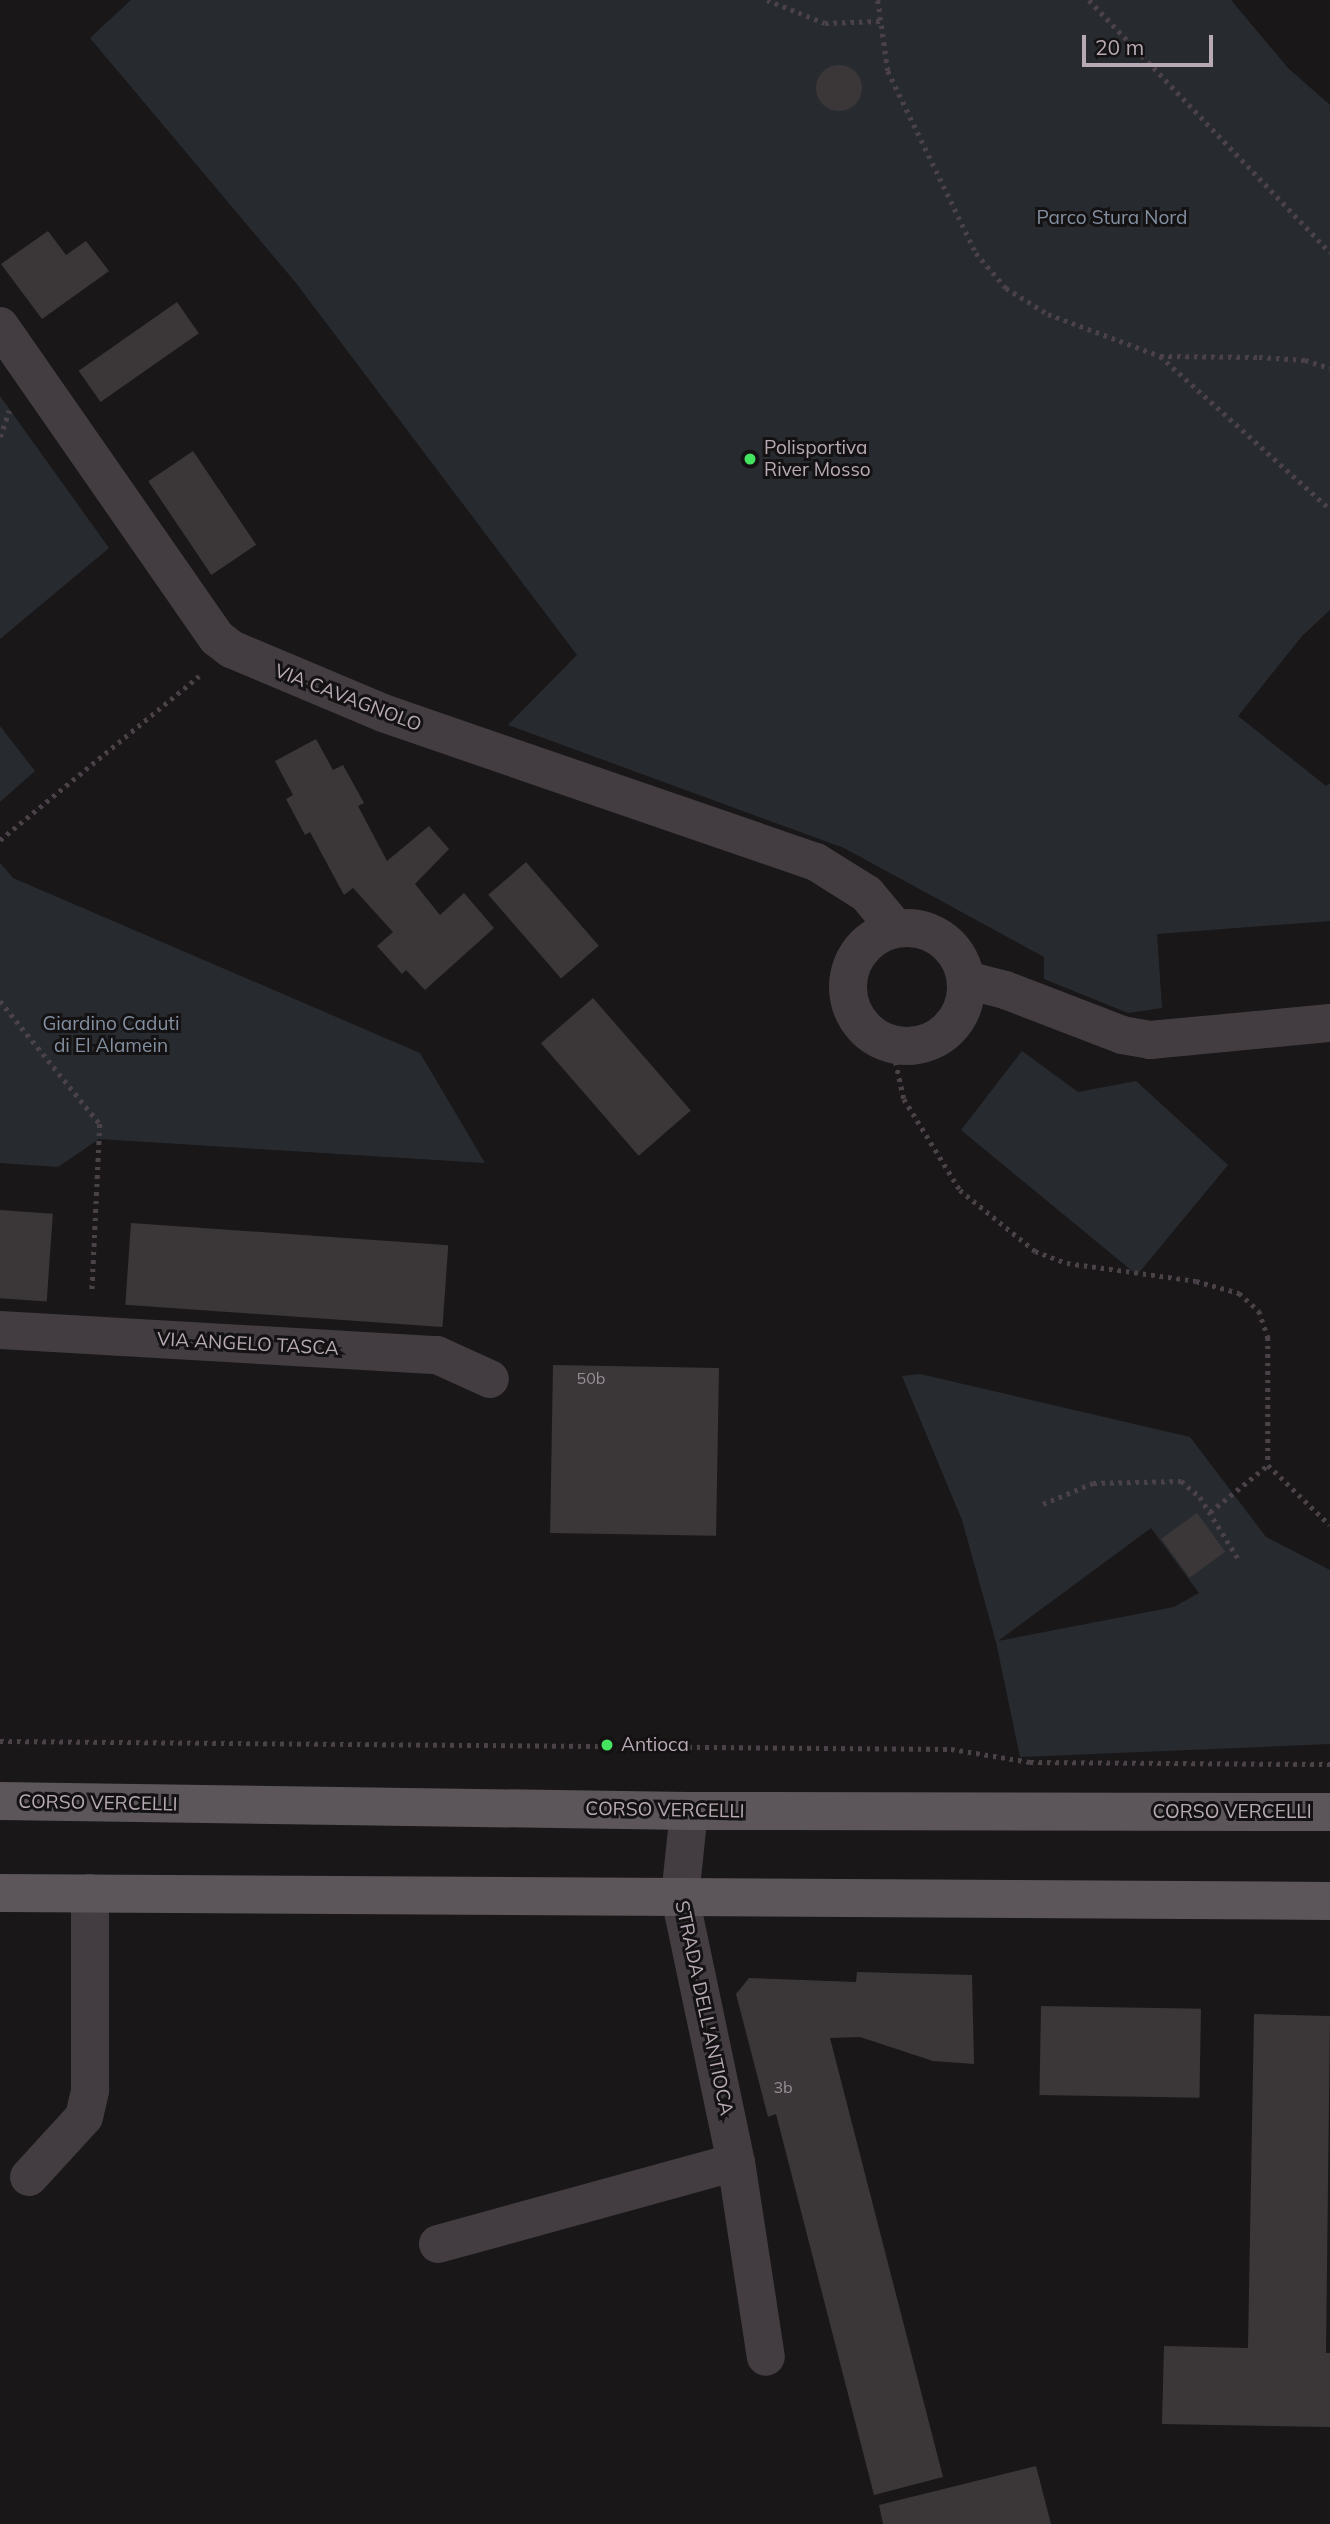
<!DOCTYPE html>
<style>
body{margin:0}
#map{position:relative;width:1330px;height:2524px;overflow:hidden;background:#191718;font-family:Mulish,sans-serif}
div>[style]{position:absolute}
.green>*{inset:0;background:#272b30}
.building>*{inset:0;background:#3b3739;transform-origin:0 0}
.round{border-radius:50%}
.path>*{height:4.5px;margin-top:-2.25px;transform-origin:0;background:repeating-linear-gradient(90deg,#4a4248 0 3.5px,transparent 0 8.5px)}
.minor>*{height:38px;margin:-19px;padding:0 19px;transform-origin:19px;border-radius:19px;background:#433d41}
.minor>.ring{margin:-19px;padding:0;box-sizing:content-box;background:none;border:38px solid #433d41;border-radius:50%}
.major>*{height:38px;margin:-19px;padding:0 19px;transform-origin:19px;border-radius:19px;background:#5c555a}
.dots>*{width:19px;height:19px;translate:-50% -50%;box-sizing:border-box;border:4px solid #141213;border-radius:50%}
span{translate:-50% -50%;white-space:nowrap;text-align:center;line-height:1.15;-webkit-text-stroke:6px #141213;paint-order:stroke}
.number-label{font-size:16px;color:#998d96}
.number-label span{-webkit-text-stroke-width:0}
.park-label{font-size:19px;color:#8390a1}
.poi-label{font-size:19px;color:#b8aab5}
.left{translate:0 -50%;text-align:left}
.street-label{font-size:19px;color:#b8aab5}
.scale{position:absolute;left:1082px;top:35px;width:131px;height:32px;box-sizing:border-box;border:4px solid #b8aab5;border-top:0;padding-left:9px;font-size:21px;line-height:24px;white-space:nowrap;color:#b8aab5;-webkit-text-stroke:5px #141213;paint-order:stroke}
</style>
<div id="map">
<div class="green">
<i style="clip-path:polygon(131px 0,1231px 0,1288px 68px,1330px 105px,1330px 610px,1302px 636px,1238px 716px,1326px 786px,1330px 783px,1330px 921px,1157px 934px,1162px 1008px,1128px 1013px,1044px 979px,1044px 957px,844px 848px,508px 725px,577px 655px,296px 283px,90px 38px)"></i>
<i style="clip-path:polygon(0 396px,109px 548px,0 639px)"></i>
<i style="clip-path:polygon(0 726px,35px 771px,0 802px)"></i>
<i style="clip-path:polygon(0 863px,13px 878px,420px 1053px,485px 1163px,99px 1139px,58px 1167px,0 1163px)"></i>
<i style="clip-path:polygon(1022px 1051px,1078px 1092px,1136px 1081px,1228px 1165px,1137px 1275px,961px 1130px)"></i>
<i style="clip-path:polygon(evenodd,920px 1374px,1190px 1437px,1266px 1537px,1330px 1570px,1330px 1744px,1020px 1757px,996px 1642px,962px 1520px,902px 1376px,920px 1374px,1151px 1528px,1199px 1593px,1174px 1607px,998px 1641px,1151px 1528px)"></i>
</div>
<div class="building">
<i class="round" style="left:816px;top:65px;width:46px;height:46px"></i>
<i style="clip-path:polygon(48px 231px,66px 255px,86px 241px,109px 271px,42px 319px,1px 264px)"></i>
<i style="left:177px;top:302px;width:38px;height:120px;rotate:55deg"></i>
<i style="left:193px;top:451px;width:113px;height:54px;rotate:56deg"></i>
<i style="clip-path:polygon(316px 739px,333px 770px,343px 765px,364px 803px,358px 806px,387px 861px,429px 826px,449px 849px,415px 884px,440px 915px,464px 893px,494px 928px,425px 990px,406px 970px,402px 974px,377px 946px,393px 932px,353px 888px,344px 895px,310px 832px,305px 835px,286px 799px,293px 795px,275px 761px)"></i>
<i style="left:526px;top:862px;width:111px;height:50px;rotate:49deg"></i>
<i style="left:593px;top:998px;width:149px;height:69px;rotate:49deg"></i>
<i style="left:0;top:1210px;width:53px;height:88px;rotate:4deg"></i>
<i style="left:131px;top:1223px;width:318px;height:82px;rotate:4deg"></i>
<i style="left:553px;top:1365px;width:166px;height:168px;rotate:1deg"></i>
<i style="left:1197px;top:1513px;width:48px;height:44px;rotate:54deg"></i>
<i style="clip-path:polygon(857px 1972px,972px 1975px,974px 2064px,933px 2061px,860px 2037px,830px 2038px,943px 2477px,874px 2495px,776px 2114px,768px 2117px,736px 1994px,749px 1978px,856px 1982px)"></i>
<i style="left:1041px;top:2006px;width:160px;height:89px;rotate:1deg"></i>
<i style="clip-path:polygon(1254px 2014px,1330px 2016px,1326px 2353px,1330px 2353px,1330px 2427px,1162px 2424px,1164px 2346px,1248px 2348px)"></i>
<i style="clip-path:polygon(1036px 2466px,1051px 2524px,883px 2524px,879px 2505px)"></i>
</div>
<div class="path">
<i style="left:767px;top:0;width:62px;rotate:21.6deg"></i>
<i style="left:825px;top:23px;width:55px;rotate:-2.1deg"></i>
<i style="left:878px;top:0;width:72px;rotate:82deg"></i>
<i style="left:888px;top:71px;width:202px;rotate:64.2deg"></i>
<i style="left:976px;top:253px;width:46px;rotate:49.4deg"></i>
<i style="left:1006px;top:288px;width:49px;rotate:31.8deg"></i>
<i style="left:1048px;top:314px;width:120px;rotate:20.6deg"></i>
<i style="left:1160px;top:356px;width:99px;rotate:0.6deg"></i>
<i style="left:1259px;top:357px;width:46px;rotate:3.7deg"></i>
<i style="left:1305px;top:360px;width:26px;rotate:18deg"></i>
<i style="left:1089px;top:0;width:349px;rotate:46.3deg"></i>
<i style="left:1160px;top:356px;width:229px;rotate:42deg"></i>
<i style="left:0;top:437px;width:28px;rotate:-71deg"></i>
<i style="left:0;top:840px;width:258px;rotate:-39.5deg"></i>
<i style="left:0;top:1001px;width:159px;rotate:50.9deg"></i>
<i style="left:100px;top:1124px;width:170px;rotate:92.7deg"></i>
<i style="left:892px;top:1045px;width:55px;rotate:77.5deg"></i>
<i style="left:904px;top:1099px;width:107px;rotate:58.4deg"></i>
<i style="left:960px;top:1190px;width:97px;rotate:39.1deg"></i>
<i style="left:1035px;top:1251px;width:34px;rotate:21deg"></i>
<i style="left:1067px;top:1263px;width:130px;rotate:7.9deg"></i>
<i style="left:1196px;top:1281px;width:45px;rotate:15.6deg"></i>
<i style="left:1239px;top:1293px;width:27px;rotate:42deg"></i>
<i style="left:1259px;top:1311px;width:28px;rotate:71deg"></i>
<i style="left:1268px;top:1337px;width:128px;rotate:90deg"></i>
<i style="left:1268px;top:1465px;width:86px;rotate:44.1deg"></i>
<i style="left:1043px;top:1504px;width:54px;rotate:-22.8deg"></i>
<i style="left:1093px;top:1483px;width:88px;rotate:-1.3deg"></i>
<i style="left:1181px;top:1481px;width:25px;rotate:40deg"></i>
<i style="left:1200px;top:1497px;width:74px;rotate:58.2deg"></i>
<i style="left:1210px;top:1512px;width:75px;rotate:-39deg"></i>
<i style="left:0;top:1741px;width:951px;rotate:0.48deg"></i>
<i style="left:951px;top:1749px;width:80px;rotate:9.3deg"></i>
<i style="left:1030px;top:1762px;width:300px;rotate:0.4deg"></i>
</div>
<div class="minor">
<i style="left:0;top:326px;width:380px;rotate:55.2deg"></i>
<i style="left:217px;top:638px;width:18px;rotate:38deg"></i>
<i style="left:231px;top:649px;width:165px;rotate:22.8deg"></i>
<i style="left:383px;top:713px;width:458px;rotate:19deg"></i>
<i style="left:816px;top:862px;width:60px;rotate:32.1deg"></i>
<i style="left:867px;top:894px;width:44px;rotate:50.5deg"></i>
<i class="ring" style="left:848px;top:928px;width:80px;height:80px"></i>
<i style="left:966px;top:980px;width:40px;rotate:14.4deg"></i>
<i style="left:1005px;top:990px;width:125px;rotate:21deg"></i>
<i style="left:1122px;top:1035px;width:28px;rotate:10deg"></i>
<i style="left:1150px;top:1040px;width:181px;rotate:-5.4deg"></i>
<i style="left:0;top:1330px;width:438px;rotate:3.3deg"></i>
<i style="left:437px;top:1355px;width:58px;rotate:24.4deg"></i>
<i style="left:689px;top:1811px;width:86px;rotate:96deg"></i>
<i style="left:680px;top:1897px;width:271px;rotate:78.1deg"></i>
<i style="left:736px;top:2162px;width:197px;rotate:81.3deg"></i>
<i style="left:29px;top:2177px;width:81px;rotate:-47.5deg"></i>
<i style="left:84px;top:2117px;width:28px;rotate:-77deg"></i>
<i style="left:90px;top:2090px;width:197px;rotate:-90deg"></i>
<i style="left:438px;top:2244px;width:309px;rotate:-15.4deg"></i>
</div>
<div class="major">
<i style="left:0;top:1801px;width:689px;rotate:0.83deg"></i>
<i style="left:689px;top:1811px;width:641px;rotate:0.09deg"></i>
<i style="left:0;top:1893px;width:1330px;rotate:0.34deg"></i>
</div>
<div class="dots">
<i style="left:750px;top:459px;background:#44e460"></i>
<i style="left:607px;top:1745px;background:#44e460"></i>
</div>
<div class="number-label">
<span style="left:591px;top:1378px">50b</span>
<span style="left:783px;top:2087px">3b</span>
</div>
<div class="park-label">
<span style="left:1112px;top:218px">Parco Stura Nord</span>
<span style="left:111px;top:1035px">Giardino Caduti<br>di El Alamein</span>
</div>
<div class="poi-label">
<span class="left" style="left:764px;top:459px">Polisportiva<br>River Mosso</span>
<span class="left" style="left:621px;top:1745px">Antioca</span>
</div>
<div class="street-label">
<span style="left:348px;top:698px;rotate:21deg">VIA CAVAGNOLO</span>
<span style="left:248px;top:1344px;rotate:3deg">VIA ANGELO TASCA</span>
<span style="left:98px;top:1803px;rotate:1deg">CORSO VERCELLI</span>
<span style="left:665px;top:1810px;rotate:1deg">CORSO VERCELLI</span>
<span style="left:1232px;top:1812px">CORSO VERCELLI</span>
<span style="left:704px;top:2008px;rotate:78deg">STRADA DELL'ANTIOCA</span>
</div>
<div class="scale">20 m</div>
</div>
